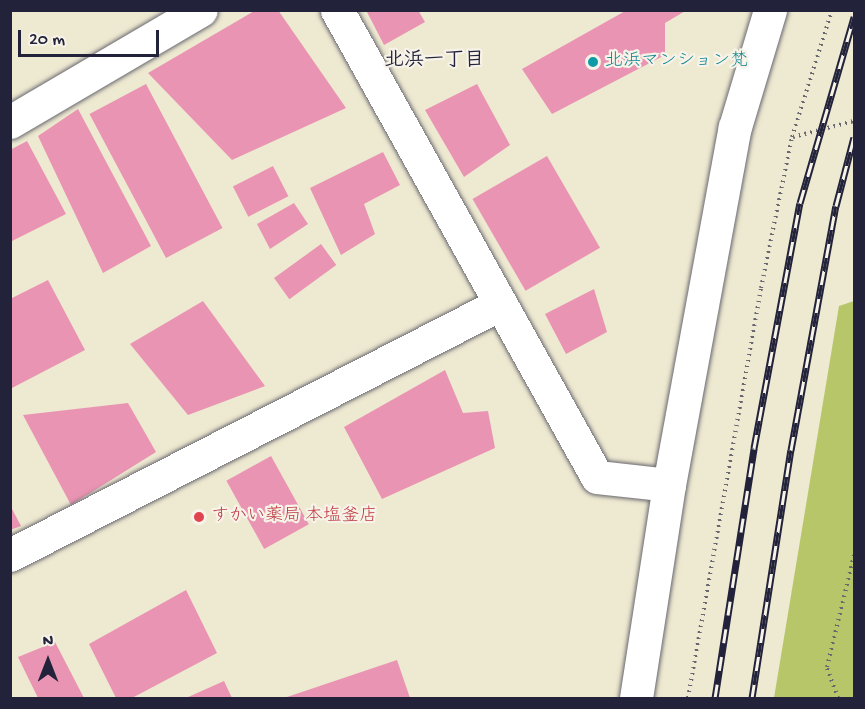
<!DOCTYPE html>
<meta charset="utf-8">
<style>
body{margin:0}
#map{position:relative;width:865px;height:709px;overflow:hidden;background:#eee9d1;font-family:"Gochi Hand","Klee One",sans-serif}
div>[style]{position:absolute}
.green>*{inset:0;background:#b7c669}
.building>*{inset:0;background:#ea94b3;transform-origin:0 0}
.path>*{height:4px;margin-top:-2px;transform-origin:0;background:repeating-linear-gradient(90deg,#696870 0 1.5px,transparent 0 6px)}
.roads{filter:drop-shadow(0 0 2px #696870) drop-shadow(0 0 2px #696870)}
.minor>*{height:33px;margin:-16.5px;padding:0 16.5px;transform-origin:16.5px;border-radius:16.5px;background:#fff}
.rail>*{height:7px;margin-top:-3.5px;transform-origin:0;background:repeating-linear-gradient(90deg,#f7f3e8 0 14px,#22223b 0 28px);box-sizing:border-box;border-block:2px solid #22223b}
.dots>*{width:16px;height:16px;translate:-50% -50%;box-sizing:border-box;border:3px solid #f7f3e8;border-radius:50%}
span{translate:-50% -50%;white-space:nowrap;text-align:center;line-height:1.15;-webkit-text-stroke:4.5px #f7f3e8;paint-order:stroke}
.culture-label{font-size:18px;color:#0d838f}
.left{translate:0 -50%;text-align:left}
.health-label{font-size:18px;color:#be3a42}
.neighbourhood-label{font-size:20px;color:#22223b;font-weight:700}
.frame{position:absolute;inset:0;border:12px solid #22223b;pointer-events:none}
.north{position:absolute;left:18px;top:631px;width:60px;height:60px;-webkit-text-stroke:4px #f7f3e8;paint-order:stroke;rotate:0deg;font-size:16px;font-weight:700;line-height:24px;text-align:center;color:#22223b}
.north::after{content:'';display:block;margin:auto;width:21px;height:27px;background:#22223b;clip-path:polygon(50% 0,100% 100%,50% 72%,0 100%)}
.scale{position:absolute;left:18px;top:30px;width:141px;height:27px;box-sizing:border-box;border:3px solid #22223b;border-top:0;padding-left:8px;font-size:18px;line-height:21px;white-space:nowrap;color:#22223b;-webkit-text-stroke:4px #f7f3e8;paint-order:stroke}
</style>
<div id="map">
<div class="green">
<i style="clip-path:polygon(854px 301px,854px 698px,774px 698px,839px 306px)"></i>
</div>
<div class="building">
<i style="clip-path:polygon(256px 10px,278px 10px,346px 108px,232px 160px,148px 73px)"></i>
<i style="clip-path:polygon(370px 10px,418px 10px,425px 22px,384px 45px,367px 12px)"></i>
<i style="clip-path:polygon(627px 10px,687px 10px,665px 23px,665px 55px,552px 114px,522px 69px)"></i>
<i style="left:146px;top:84px;width:163px;height:64px;rotate:62deg"></i>
<i style="clip-path:polygon(477px 84px,510px 145px,464px 177px,425px 110px)"></i>
<i style="clip-path:polygon(78px 109px,151px 246px,103px 273px,38px 136px)"></i>
<i style="clip-path:polygon(27px 141px,66px 214px,10px 242px,10px 150px)"></i>
<i style="clip-path:polygon(383px 152px,400px 185px,364px 204px,375px 234px,341px 255px,310px 188px)"></i>
<i style="left:547px;top:156px;width:106px;height:86px;rotate:60deg"></i>
<i style="left:273px;top:166px;width:34px;height:45px;rotate:63deg"></i>
<i style="clip-path:polygon(294px 203px,308px 224px,270px 249px,257px 224px)"></i>
<i style="left:321px;top:244px;width:26px;height:58px;rotate:54deg"></i>
<i style="clip-path:polygon(48px 280px,85px 350px,10px 389px,10px 299px)"></i>
<i style="clip-path:polygon(594px 289px,607px 332px,566px 354px,545px 314px)"></i>
<i style="clip-path:polygon(203px 301px,265px 386px,188px 415px,130px 344px)"></i>
<i style="clip-path:polygon(445px 370px,463px 413px,488px 411px,495px 448px,382px 499px,344px 427px)"></i>
<i style="clip-path:polygon(128px 403px,156px 452px,71px 505px,23px 415px)"></i>
<i style="left:271px;top:456px;width:78px;height:51px;rotate:61deg"></i>
<i style="clip-path:polygon(10px 505px,21px 526px,10px 530px)"></i>
<i style="clip-path:polygon(186px 590px,217px 653px,132px 698px,116px 698px,89px 644px)"></i>
<i style="clip-path:polygon(55px 642px,84px 698px,38px 698px,18px 657px)"></i>
<i style="clip-path:polygon(397px 660px,410px 698px,284px 698px)"></i>
<i style="clip-path:polygon(224px 681px,232px 698px,186px 698px)"></i>
</div>
<div class="path">
<i style="left:793px;top:137px;width:63px;rotate:-14.7deg"></i>
<i style="left:688px;top:698px;width:416px;rotate:-79.9deg"></i>
<i style="left:761px;top:288px;width:154px;rotate:-78.4deg"></i>
<i style="left:792px;top:137px;width:133px;rotate:-72.5deg"></i>
<i style="left:838px;top:698px;width:33px;rotate:-110deg"></i>
<i style="left:827px;top:667px;width:115px;rotate:-76.4deg"></i>
</div>
<div class="roads">
<div class="minor">
<i style="left:337px;top:10px;width:534px;rotate:60.89deg"></i>
<i style="left:597px;top:477px;width:72px;rotate:6.3deg"></i>
<i style="left:10px;top:122px;width:221px;rotate:-30.4deg"></i>
<i style="left:10px;top:555px;width:551px;rotate:-27.12deg"></i>
<i style="left:636px;top:698px;width:216px;rotate:-81.2deg"></i>
<i style="left:669px;top:485px;width:364px;rotate:-79.6deg"></i>
<i style="left:735px;top:127px;width:122px;rotate:-73.3deg"></i>
</div>
</div>
<div class="rail">
<i style="left:715px;top:698px;width:253px;rotate:-81.1deg"></i>
<i style="left:754px;top:448px;width:249px;rotate:-79.4deg"></i>
<i style="left:800px;top:203px;width:194px;rotate:-73.8deg"></i>
<i style="left:752px;top:698px;width:251px;rotate:-81.1deg"></i>
<i style="left:791px;top:450px;width:248px;rotate:-79.6deg"></i>
<i style="left:836px;top:206px;width:71px;rotate:-75.4deg"></i>
</div>
<div class="dots">
<i style="left:593px;top:62px;background:#0f9aa8"></i>
<i style="left:199px;top:517px;background:#e0444e"></i>
</div>
<div class="culture-label">
<span class="left" style="left:605px;top:62px">北浜マンション梵</span>
</div>
<div class="health-label">
<span class="left" style="left:211px;top:517px">すかい薬局 本塩釜店</span>
</div>
<div class="neighbourhood-label">
<span style="left:434px;top:61px">北浜一丁目</span>
</div>
<div class="frame"></div>
<div class="north">N</div>
<div class="scale">20 m</div>
</div>
